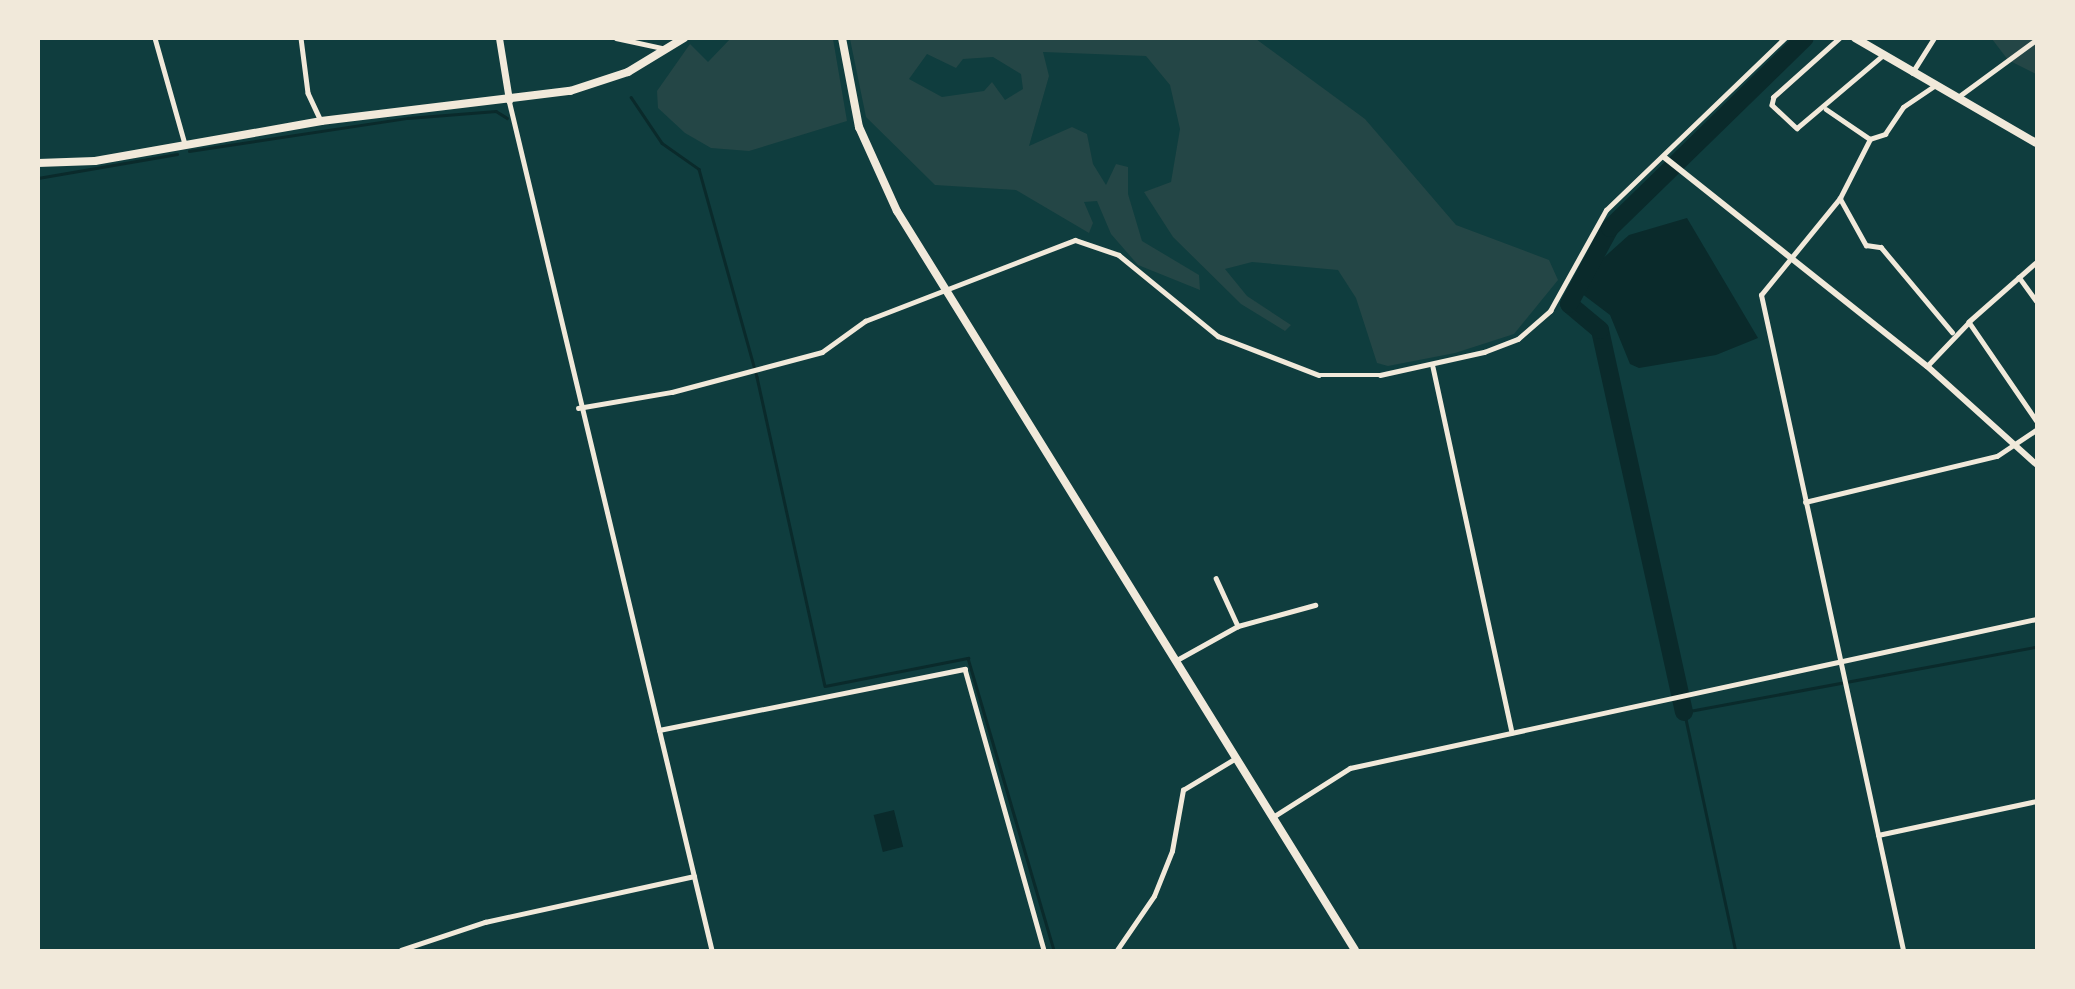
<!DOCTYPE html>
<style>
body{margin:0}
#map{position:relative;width:2075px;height:989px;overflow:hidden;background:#0f3d3e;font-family:Quicksand,sans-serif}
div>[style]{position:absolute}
.green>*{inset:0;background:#244646}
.water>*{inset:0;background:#0a2a2b;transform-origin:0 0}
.stream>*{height:2.5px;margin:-1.25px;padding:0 1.25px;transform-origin:1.25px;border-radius:1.25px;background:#0a2a2b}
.river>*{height:18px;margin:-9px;padding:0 9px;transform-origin:9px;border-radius:9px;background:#0a2a2b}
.minor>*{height:4.5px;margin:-2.25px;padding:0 2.25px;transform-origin:2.25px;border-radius:2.25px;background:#f1e9da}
.tertiary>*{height:6px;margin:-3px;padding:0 3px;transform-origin:3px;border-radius:3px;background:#f1e9da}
.secondary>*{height:7px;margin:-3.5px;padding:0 3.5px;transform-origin:3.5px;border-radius:3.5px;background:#f1e9da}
.primary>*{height:8px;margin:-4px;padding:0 4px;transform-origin:4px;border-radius:4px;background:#f1e9da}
span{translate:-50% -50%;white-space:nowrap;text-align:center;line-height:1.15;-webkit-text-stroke:7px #f1e9da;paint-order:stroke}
.frame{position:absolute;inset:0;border:40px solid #f1e9da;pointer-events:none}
</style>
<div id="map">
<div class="green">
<i style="clip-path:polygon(731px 38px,833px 39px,847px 121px,749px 151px,711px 148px,685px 133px,658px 108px,657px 91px,690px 44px,708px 62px)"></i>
<i style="clip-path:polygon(evenodd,850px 39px,1256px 39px,1365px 119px,1456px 225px,1549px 260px,1558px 280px,1514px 334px,1455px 353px,1388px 366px,1377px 363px,1356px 298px,1338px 270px,1252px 262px,1225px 269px,1247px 296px,1291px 325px,1285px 331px,1241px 304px,1173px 237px,1144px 192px,1171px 182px,1180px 129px,1170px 85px,1146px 56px,1043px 52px,1049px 76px,1029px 146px,1072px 127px,1087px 134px,1093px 164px,1106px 185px,1116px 164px,1128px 167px,1128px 194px,1142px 241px,1199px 275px,1200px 290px,1138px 265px,1111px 234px,1097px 201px,1084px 202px,1093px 223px,1089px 233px,1016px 190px,935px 185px,866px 117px,850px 39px,927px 54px,956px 68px,963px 59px,993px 57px,1021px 74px,1023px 89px,1005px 100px,992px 82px,984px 91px,942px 97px,909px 79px,927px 54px)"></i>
<i style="clip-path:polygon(1992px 39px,2036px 39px,2036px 74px,2008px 60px)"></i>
</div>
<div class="water">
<i style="clip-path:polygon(1687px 218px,1758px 338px,1716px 355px,1639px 368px,1630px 364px,1610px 315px,1581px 293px,1600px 261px,1629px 235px)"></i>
<i style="left:894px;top:810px;width:38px;height:21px;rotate:76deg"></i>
</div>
<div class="stream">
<i style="left:631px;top:97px;width:55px;rotate:56deg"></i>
<i style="left:662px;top:143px;width:45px;rotate:35.1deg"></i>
<i style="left:699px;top:169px;width:216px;rotate:74.4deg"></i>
<i style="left:757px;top:377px;width:316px;rotate:77.6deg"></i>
<i style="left:825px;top:686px;width:146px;rotate:-11.1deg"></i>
<i style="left:968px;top:658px;width:304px;rotate:73.6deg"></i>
<i style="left:189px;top:151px;width:221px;rotate:-8.6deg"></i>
<i style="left:408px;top:118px;width:88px;rotate:-4.5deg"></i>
<i style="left:496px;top:111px;width:13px;rotate:32deg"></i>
<i style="left:38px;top:178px;width:141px;rotate:-9.8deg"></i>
<i style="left:1735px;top:950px;width:243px;rotate:-102.1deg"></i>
<i style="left:1684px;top:712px;width:358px;rotate:-10.5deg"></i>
</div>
<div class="river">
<i style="left:1684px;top:712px;width:391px;rotate:-102.4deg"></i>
<i style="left:1600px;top:330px;width:40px;rotate:-140deg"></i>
<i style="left:1569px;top:304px;width:86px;rotate:-61.7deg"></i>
<i style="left:1610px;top:228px;width:272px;rotate:-44.3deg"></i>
</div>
<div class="minor">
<i style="left:155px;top:38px;width:110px;rotate:74.2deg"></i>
<i style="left:301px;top:38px;width:55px;rotate:82.7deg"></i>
<i style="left:308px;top:93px;width:31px;rotate:65deg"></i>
<i style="left:616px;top:38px;width:52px;rotate:12.2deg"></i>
<i style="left:1840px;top:38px;width:89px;rotate:138.2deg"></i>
<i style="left:1774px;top:97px;width:8px;rotate:104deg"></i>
<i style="left:1772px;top:105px;width:34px;rotate:43deg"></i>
<i style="left:1797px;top:128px;width:111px;rotate:-40.3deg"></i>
<i style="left:1912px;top:73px;width:41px;rotate:-57.8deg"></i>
<i style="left:1958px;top:97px;width:97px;rotate:-36.2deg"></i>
<i style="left:509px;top:100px;width:874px;rotate:76.57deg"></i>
<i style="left:1826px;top:109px;width:53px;rotate:34.3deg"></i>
<i style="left:1840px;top:198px;width:54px;rotate:61deg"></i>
<i style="left:1866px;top:245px;width:15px;rotate:8deg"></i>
<i style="left:1881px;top:247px;width:111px;rotate:50.1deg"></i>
<i style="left:2036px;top:263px;width:89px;rotate:138.6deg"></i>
<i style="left:1969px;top:322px;width:119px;rotate:55.6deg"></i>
<i style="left:2019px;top:277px;width:29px;rotate:54deg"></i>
<i style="left:1927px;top:366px;width:61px;rotate:-46.3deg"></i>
<i style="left:1433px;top:367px;width:374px;rotate:77.8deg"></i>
<i style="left:578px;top:408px;width:95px;rotate:-9.7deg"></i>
<i style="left:672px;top:392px;width:155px;rotate:-14.9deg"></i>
<i style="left:822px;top:352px;width:53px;rotate:-35.8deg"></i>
<i style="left:865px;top:321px;width:225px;rotate:-21.1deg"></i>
<i style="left:1075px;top:240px;width:46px;rotate:18.8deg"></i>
<i style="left:1119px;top:255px;width:128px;rotate:39.3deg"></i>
<i style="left:1218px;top:336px;width:108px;rotate:21.1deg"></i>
<i style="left:1319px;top:375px;width:61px"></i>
<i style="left:1380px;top:375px;width:107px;rotate:-12.5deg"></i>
<i style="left:1484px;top:352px;width:36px;rotate:-21deg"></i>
<i style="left:1518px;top:339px;width:43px;rotate:-41.2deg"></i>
<i style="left:1550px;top:311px;width:115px;rotate:-61deg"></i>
<i style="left:1606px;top:210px;width:248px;rotate:-43.9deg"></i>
<i style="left:1805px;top:502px;width:197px;rotate:-13.5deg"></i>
<i style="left:1997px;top:456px;width:47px;rotate:-33.7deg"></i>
<i style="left:1216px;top:578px;width:53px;rotate:65.4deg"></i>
<i style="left:1175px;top:661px;width:72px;rotate:-29.1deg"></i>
<i style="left:1238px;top:626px;width:80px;rotate:-15.3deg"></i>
<i style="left:659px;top:730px;width:312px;rotate:-11.3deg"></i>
<i style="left:965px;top:669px;width:292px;rotate:74.3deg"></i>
<i style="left:1273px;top:817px;width:91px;rotate:-32.5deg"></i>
<i style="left:1350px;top:768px;width:702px;rotate:-12.25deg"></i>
<i style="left:1878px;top:835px;width:162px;rotate:-12.1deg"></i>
<i style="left:401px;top:950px;width:89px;rotate:-18.4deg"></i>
<i style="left:485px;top:922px;width:214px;rotate:-12.4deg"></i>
<i style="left:1117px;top:950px;width:65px;rotate:-55.6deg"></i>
<i style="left:1154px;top:896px;width:48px;rotate:-68.2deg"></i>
<i style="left:1172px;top:851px;width:62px;rotate:-79.8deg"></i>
<i style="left:1183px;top:790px;width:62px;rotate:-31.1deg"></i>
<i style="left:1903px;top:950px;width:670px;rotate:-102.23deg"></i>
<i style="left:1761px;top:295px;width:125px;rotate:-50.8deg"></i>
<i style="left:1840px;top:198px;width:66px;rotate:-63deg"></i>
<i style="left:1870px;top:139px;width:16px;rotate:-18deg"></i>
<i style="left:1885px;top:134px;width:32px;rotate:-56deg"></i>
<i style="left:1903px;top:107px;width:37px;rotate:-34deg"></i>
</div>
<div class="tertiary">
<i style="left:1664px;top:157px;width:336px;rotate:38.5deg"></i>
<i style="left:1927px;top:366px;width:147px;rotate:42deg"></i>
</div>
<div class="secondary">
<i style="left:499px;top:38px;width:63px;rotate:80.8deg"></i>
</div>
<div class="primary">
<i style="left:842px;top:38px;width:91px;rotate:79.2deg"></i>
<i style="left:859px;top:127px;width:92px;rotate:65.7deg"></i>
<i style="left:897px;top:211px;width:869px;rotate:58.21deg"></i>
<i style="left:1855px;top:38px;width:209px;rotate:30.1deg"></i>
<i style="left:38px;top:163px;width:57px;rotate:-2deg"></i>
<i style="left:95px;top:161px;width:230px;rotate:-10deg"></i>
<i style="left:321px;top:121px;width:251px;rotate:-6.9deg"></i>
<i style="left:570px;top:91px;width:61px;rotate:-18.1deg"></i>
<i style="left:628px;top:72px;width:66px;rotate:-31.3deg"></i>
</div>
<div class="frame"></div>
</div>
